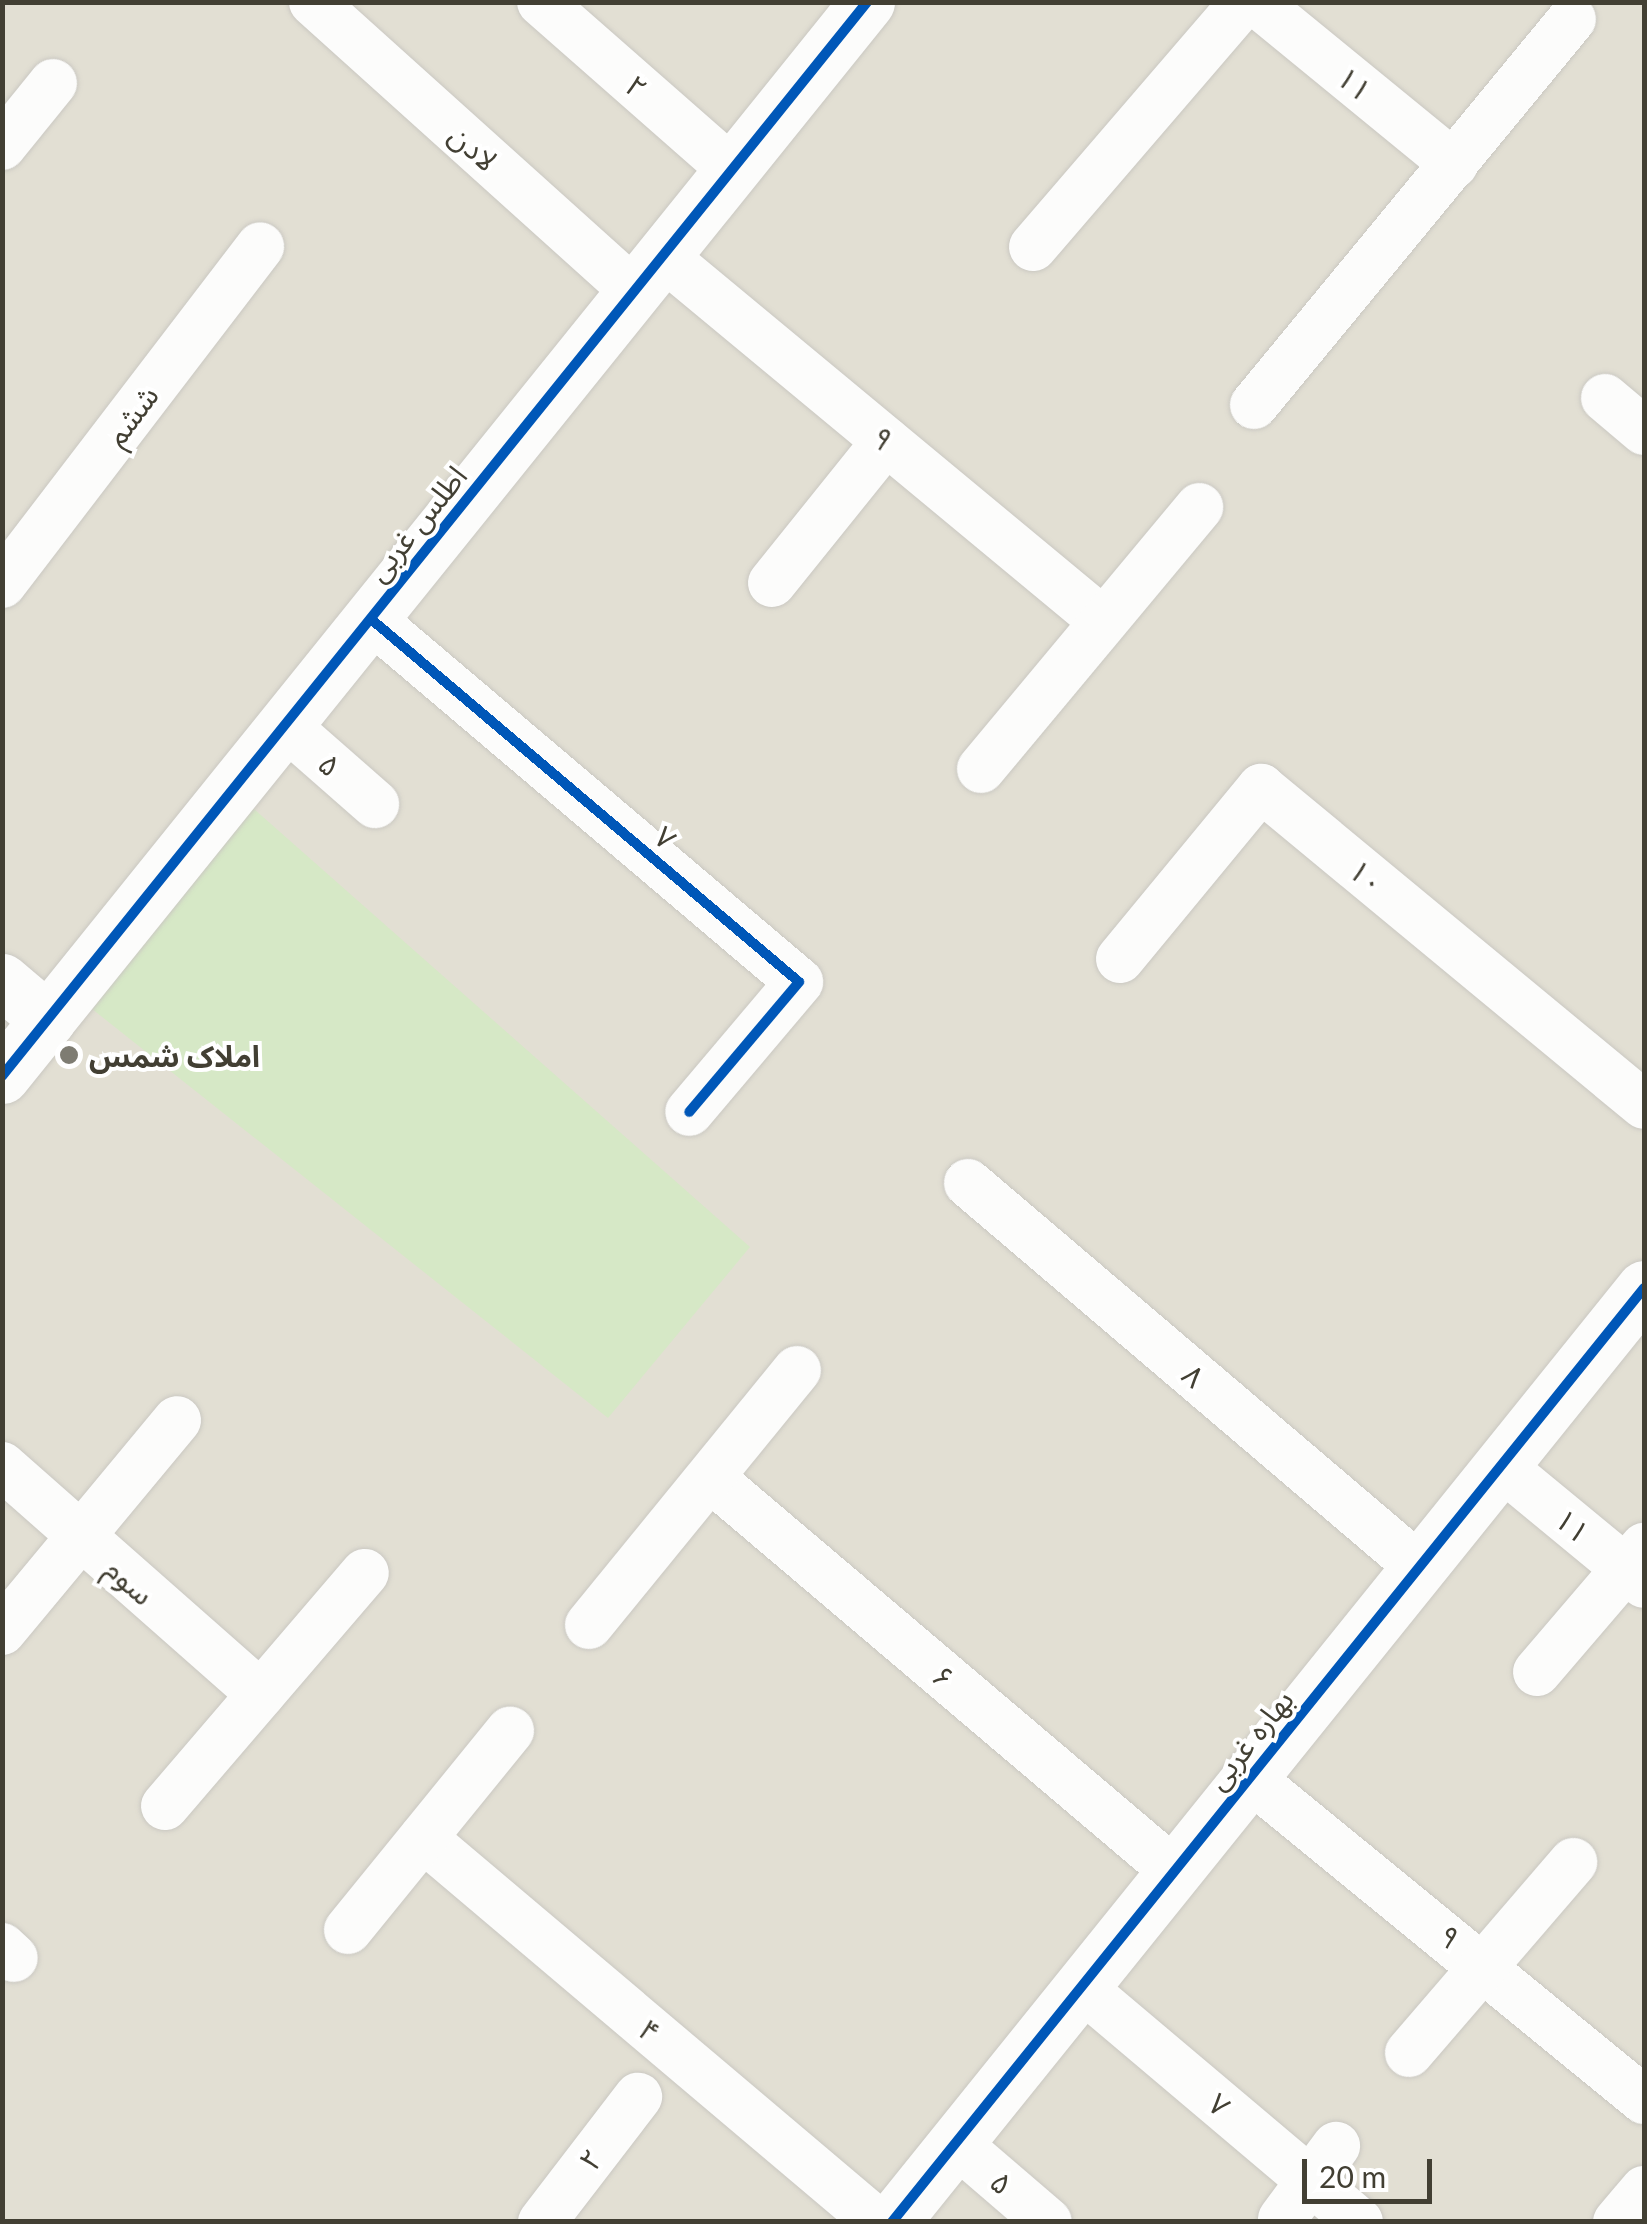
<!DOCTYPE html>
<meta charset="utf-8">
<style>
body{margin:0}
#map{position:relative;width:1647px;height:2224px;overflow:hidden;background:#eeece6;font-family:Lato,"Noto Sans Arabic",sans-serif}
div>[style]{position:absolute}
.residential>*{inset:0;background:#e2dfd3;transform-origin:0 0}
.green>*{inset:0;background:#d6e8c6}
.roads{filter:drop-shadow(0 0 2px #cac8c2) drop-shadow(0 0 2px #cac8c2)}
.minor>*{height:48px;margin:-24px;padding:0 24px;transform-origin:24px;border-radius:24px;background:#fcfcfb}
.tertiary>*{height:55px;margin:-27.5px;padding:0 27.5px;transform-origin:27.5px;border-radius:27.5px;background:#fcfcfb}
.cycleway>*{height:10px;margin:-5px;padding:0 5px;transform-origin:5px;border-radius:5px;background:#0057b8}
.dots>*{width:28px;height:28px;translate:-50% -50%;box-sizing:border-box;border:5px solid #fff;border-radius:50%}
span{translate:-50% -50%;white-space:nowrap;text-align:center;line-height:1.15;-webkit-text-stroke:8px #fff;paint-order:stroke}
.street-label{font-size:30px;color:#423f33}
.poi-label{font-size:30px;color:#423f33;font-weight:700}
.left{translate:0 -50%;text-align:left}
.frame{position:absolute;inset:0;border:5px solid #423f33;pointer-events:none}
.scale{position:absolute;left:1302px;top:2159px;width:130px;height:45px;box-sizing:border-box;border:5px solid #423f33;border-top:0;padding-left:12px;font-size:30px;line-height:35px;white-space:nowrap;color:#423f33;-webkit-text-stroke:8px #fff;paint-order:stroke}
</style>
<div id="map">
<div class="residential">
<i style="left:3px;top:3px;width:1641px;height:2218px"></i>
</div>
<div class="green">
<i style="clip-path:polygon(245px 801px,750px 1247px,608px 1418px,82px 1001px)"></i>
</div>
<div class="roads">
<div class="minor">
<i style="left:313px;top:2px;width:433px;rotate:42deg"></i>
<i style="left:541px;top:2px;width:254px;rotate:41.3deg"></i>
<i style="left:1256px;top:2px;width:256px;rotate:39.3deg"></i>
<i style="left:2px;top:146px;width:81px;rotate:-51deg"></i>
<i style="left:1033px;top:247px;width:323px;rotate:-49.3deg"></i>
<i style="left:663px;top:256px;width:572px;rotate:39.68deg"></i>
<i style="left:1605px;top:398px;width:51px;rotate:40.2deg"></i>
<i style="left:1254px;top:405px;width:500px;rotate:-50.52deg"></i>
<i style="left:772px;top:583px;width:182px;rotate:-51.2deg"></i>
<i style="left:2px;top:584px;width:425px;rotate:-52.6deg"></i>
<i style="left:371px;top:619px;width:561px;rotate:40.3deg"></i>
<i style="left:799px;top:982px;width:170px;rotate:130.2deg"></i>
<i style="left:285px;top:725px;width:120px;rotate:41.3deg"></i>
<i style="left:981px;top:769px;width:341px;rotate:-50.2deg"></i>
<i style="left:1120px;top:959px;width:222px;rotate:-50.5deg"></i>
<i style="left:1261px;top:788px;width:497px;rotate:39.6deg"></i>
<i style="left:968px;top:1183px;width:592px;rotate:40.41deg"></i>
<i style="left:2px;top:1466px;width:345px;rotate:41.4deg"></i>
<i style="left:1501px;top:1466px;width:185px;rotate:39.5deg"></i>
<i style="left:713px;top:1480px;width:604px;rotate:40.3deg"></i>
<i style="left:589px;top:1625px;width:329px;rotate:-50.8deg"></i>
<i style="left:2px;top:1631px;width:274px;rotate:-50.3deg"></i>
<i style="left:1537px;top:1672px;width:165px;rotate:-49.4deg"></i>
<i style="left:1250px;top:1778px;width:509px;rotate:39.26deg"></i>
<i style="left:165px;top:1806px;width:307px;rotate:-49.4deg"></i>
<i style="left:423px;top:1838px;width:595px;rotate:40.23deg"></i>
<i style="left:348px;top:1930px;width:257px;rotate:-50.9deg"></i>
<i style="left:2px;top:1947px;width:16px;rotate:43deg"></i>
<i style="left:1081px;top:1987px;width:364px;rotate:40.2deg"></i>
<i style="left:1409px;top:2053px;width:252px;rotate:-49.3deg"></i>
<i style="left:956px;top:2143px;width:121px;rotate:40.7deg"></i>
<i style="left:1282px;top:2219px;width:91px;rotate:-53.5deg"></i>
<i style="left:542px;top:2222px;width:158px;rotate:-52.5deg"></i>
<i style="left:1617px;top:2222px;width:42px;rotate:-49.8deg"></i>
</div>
<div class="tertiary">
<i style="left:2px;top:981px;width:60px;rotate:40.3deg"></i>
<i style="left:2px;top:1076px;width:1379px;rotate:-51.15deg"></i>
<i style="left:892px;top:2222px;width:1199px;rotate:-51.16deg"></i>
</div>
</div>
<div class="cycleway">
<i style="left:371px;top:619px;width:561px;rotate:40.3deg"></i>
<i style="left:799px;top:982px;width:170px;rotate:130.2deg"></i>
<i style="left:2px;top:1076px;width:1379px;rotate:-51.15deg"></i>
<i style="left:892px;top:2222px;width:1199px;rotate:-51.16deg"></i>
</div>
<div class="dots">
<i style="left:69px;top:1055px;background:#7e7c72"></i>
</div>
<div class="street-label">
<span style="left:1355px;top:83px;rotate:39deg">۱۱</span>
<span style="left:637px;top:86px;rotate:41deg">۲</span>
<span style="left:474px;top:147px;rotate:42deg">لادن</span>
<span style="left:131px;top:415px;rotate:-53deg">ششم</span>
<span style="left:883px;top:438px;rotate:40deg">۹</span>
<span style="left:416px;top:523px;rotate:-51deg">اطلس غربی</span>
<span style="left:330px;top:764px;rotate:41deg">۵</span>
<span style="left:666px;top:837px;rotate:40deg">۷</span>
<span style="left:1367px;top:876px;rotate:40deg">۱۰</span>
<span style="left:1194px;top:1375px;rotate:40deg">۸</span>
<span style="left:1573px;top:1525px;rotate:39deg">۱۱</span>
<span style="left:130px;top:1581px;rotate:41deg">سوم</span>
<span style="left:944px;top:1676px;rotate:40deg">۶</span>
<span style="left:1249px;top:1739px;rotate:-51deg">بهاره غربی</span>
<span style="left:1450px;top:1936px;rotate:38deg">۹</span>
<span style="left:650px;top:2030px;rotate:40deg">۴</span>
<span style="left:1220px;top:2104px;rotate:40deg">۷</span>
<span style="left:590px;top:2159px;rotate:-52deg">۲</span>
<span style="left:1002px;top:2182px;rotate:40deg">۵</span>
</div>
<div class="poi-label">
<span class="left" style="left:89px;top:1055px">املاک شمس</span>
</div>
<div class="frame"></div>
<div class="scale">20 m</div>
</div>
